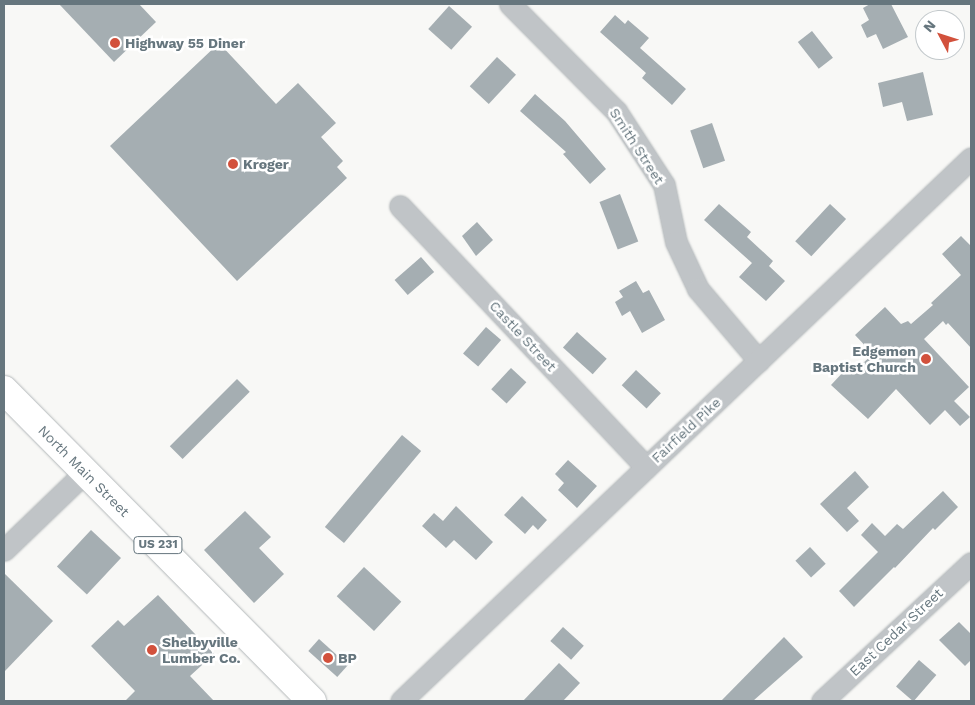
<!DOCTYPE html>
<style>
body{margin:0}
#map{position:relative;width:975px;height:705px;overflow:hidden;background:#f8f8f6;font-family:"Work Sans",sans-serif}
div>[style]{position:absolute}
.building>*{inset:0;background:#a5aeb2;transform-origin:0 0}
.roads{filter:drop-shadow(0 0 1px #b3b8ba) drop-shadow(0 0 1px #b3b8ba)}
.minor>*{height:21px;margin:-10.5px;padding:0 10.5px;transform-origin:10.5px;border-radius:10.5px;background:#c0c4c7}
.highway>*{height:28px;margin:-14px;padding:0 14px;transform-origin:14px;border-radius:14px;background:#fff}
.dots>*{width:14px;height:14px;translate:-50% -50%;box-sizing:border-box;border:2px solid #fff;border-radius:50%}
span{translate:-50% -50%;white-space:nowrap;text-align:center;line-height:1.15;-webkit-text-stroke:5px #fff;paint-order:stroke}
.shield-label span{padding:1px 4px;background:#fff;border:1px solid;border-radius:4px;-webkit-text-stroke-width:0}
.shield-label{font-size:12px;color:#66767e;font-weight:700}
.poi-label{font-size:14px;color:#66767e;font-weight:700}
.left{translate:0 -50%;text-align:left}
.right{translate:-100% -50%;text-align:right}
.street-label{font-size:14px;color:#66767e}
.frame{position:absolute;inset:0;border:5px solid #66767e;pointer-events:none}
.north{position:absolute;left:915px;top:10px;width:50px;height:50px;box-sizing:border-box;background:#fff;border:1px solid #c2c8cb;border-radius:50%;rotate:310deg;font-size:14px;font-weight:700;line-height:20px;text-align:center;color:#66767e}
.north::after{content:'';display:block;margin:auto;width:18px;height:22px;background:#d2513c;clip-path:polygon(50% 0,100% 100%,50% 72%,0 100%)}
</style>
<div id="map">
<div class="building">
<i style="clip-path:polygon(59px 4px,139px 4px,156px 22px,114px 62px)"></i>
<i style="clip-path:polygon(870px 4px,891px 4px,908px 37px,883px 49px,876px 34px,867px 38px,861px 25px,869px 20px,863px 8px)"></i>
<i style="left:449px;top:6px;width:31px;height:31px;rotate:42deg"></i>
<i style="clip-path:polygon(615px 15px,625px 24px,628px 20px,649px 38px,640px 48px,686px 89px,672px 105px,642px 78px,646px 73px,600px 32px)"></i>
<i style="left:812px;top:31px;width:34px;height:18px;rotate:52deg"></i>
<i style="clip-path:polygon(219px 43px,276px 104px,298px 83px,336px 123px,321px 137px,343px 161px,337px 167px,347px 178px,237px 281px,110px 146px)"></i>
<i style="left:497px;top:57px;width:26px;height:40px;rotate:43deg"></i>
<i style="clip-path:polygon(923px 72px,933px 115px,907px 121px,902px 102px,883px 107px,878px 83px)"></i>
<i style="clip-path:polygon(535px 94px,565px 121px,606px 169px,590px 184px,563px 154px,566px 152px,520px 111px)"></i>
<i style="left:712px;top:123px;width:40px;height:23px;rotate:71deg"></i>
<i style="left:620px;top:194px;width:51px;height:22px;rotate:69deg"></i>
<i style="clip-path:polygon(719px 204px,751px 232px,747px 237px,773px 261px,769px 266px,785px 281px,766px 301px,739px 277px,752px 263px,704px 220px)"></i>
<i style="left:830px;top:204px;width:22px;height:51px;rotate:43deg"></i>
<i style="clip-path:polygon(477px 222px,493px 240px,476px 256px,462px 236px)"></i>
<i style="clip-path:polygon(961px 236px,971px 246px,971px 348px,948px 323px,946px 325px,943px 321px,924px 339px,969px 387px,954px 401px,970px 417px,960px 426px,945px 410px,930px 425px,896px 389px,868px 419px,831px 385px,846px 369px,851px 374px,873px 354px,855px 335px,885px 307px,901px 324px,908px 321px,911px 324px,933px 305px,931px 303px,961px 275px,942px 254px)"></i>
<i style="left:421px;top:257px;width:20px;height:35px;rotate:49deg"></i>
<i style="clip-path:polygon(636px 281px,643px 293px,649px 290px,665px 320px,642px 333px,630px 311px,622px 316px,615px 302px,623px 297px,619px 291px)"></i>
<i style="left:486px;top:327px;width:20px;height:35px;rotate:41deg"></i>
<i style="left:577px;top:332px;width:40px;height:21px;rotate:42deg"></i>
<i style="left:511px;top:368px;width:21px;height:29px;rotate:43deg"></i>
<i style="left:636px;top:370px;width:34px;height:21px;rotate:43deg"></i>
<i style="left:237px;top:379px;width:18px;height:95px;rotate:45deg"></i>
<i style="left:402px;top:435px;width:25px;height:120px;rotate:40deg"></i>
<i style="clip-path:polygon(568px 460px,597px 486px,577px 508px,558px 490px,564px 483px,555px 474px)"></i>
<i style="clip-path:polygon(855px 471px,869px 487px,847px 508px,859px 521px,847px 532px,820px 504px)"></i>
<i style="clip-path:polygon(943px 491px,958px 507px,935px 530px,933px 528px,895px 568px,894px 567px,854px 607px,839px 591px,878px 552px,861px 535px,872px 523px,885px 536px,897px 524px,903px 529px)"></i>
<i style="clip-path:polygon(522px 496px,547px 520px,538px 530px,533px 525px,525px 534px,504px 515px)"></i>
<i style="clip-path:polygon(456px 506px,493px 542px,476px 560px,454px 540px,446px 548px,422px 526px,434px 513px,443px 521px)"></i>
<i style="clip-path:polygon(245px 511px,271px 537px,259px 548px,284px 574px,254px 603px,204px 550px)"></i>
<i style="left:91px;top:530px;width:41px;height:50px;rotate:43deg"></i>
<i style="left:810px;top:547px;width:23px;height:20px;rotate:47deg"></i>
<i style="left:364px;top:567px;width:51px;height:40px;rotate:43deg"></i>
<i style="clip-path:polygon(4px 573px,53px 621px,4px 672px)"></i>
<i style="clip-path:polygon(158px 595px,214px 654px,190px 676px,214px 701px,125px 701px,135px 691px,91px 646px,118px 620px,124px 626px)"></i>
<i style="clip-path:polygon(959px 622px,971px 634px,971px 660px,965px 666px,939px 640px)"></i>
<i style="left:563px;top:627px;width:28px;height:19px;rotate:42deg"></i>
<i style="clip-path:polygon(784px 637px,803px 657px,753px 701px,721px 701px)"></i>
<i style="left:319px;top:639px;width:39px;height:16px;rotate:42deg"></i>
<i style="left:919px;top:660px;width:23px;height:35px;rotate:41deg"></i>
<i style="clip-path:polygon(559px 663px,580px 683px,563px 701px,523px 701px)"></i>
</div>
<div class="roads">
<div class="minor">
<i style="left:510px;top:4px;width:151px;rotate:45.3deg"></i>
<i style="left:616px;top:111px;width:88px;rotate:57deg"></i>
<i style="left:664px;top:185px;width:58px;rotate:78.1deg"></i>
<i style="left:676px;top:242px;width:52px;rotate:64.9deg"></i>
<i style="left:698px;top:289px;width:94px;rotate:49.7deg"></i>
<i style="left:400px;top:206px;width:359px;rotate:46.7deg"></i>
<i style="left:4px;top:550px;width:112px;rotate:-43.9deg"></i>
<i style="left:401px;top:701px;width:787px;rotate:-43.61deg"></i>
<i style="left:822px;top:701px;width:203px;rotate:-42.8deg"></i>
</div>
<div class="highway">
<i style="left:4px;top:390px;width:438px;rotate:45.3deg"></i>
</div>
</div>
<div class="dots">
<i style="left:115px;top:43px;background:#d2513c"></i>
<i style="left:233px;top:164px;background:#d2513c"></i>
<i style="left:926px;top:359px;background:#d2513c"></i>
<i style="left:152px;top:650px;background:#d2513c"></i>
<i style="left:328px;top:658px;background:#d2513c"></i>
</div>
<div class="shield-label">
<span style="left:158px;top:545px">US 231</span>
</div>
<div class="poi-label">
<span class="left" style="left:125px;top:43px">Highway 55 Diner</span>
<span class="left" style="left:243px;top:164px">Kroger</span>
<span class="right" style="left:916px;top:359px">Edgemon<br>Baptist Church</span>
<span class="left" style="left:162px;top:650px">Shelbyville<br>Lumber Co.</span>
<span class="left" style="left:338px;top:658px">BP</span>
</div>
<div class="street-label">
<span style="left:637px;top:146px;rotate:57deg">Smith Street</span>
<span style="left:523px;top:336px;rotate:47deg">Castle Street</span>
<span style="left:686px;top:430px;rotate:-43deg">Fairfield Pike</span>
<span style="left:84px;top:471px;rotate:45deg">North Main Street</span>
<span style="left:896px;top:632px;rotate:-43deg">East Cedar Street</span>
</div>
<div class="frame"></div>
<div class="north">N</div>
</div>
